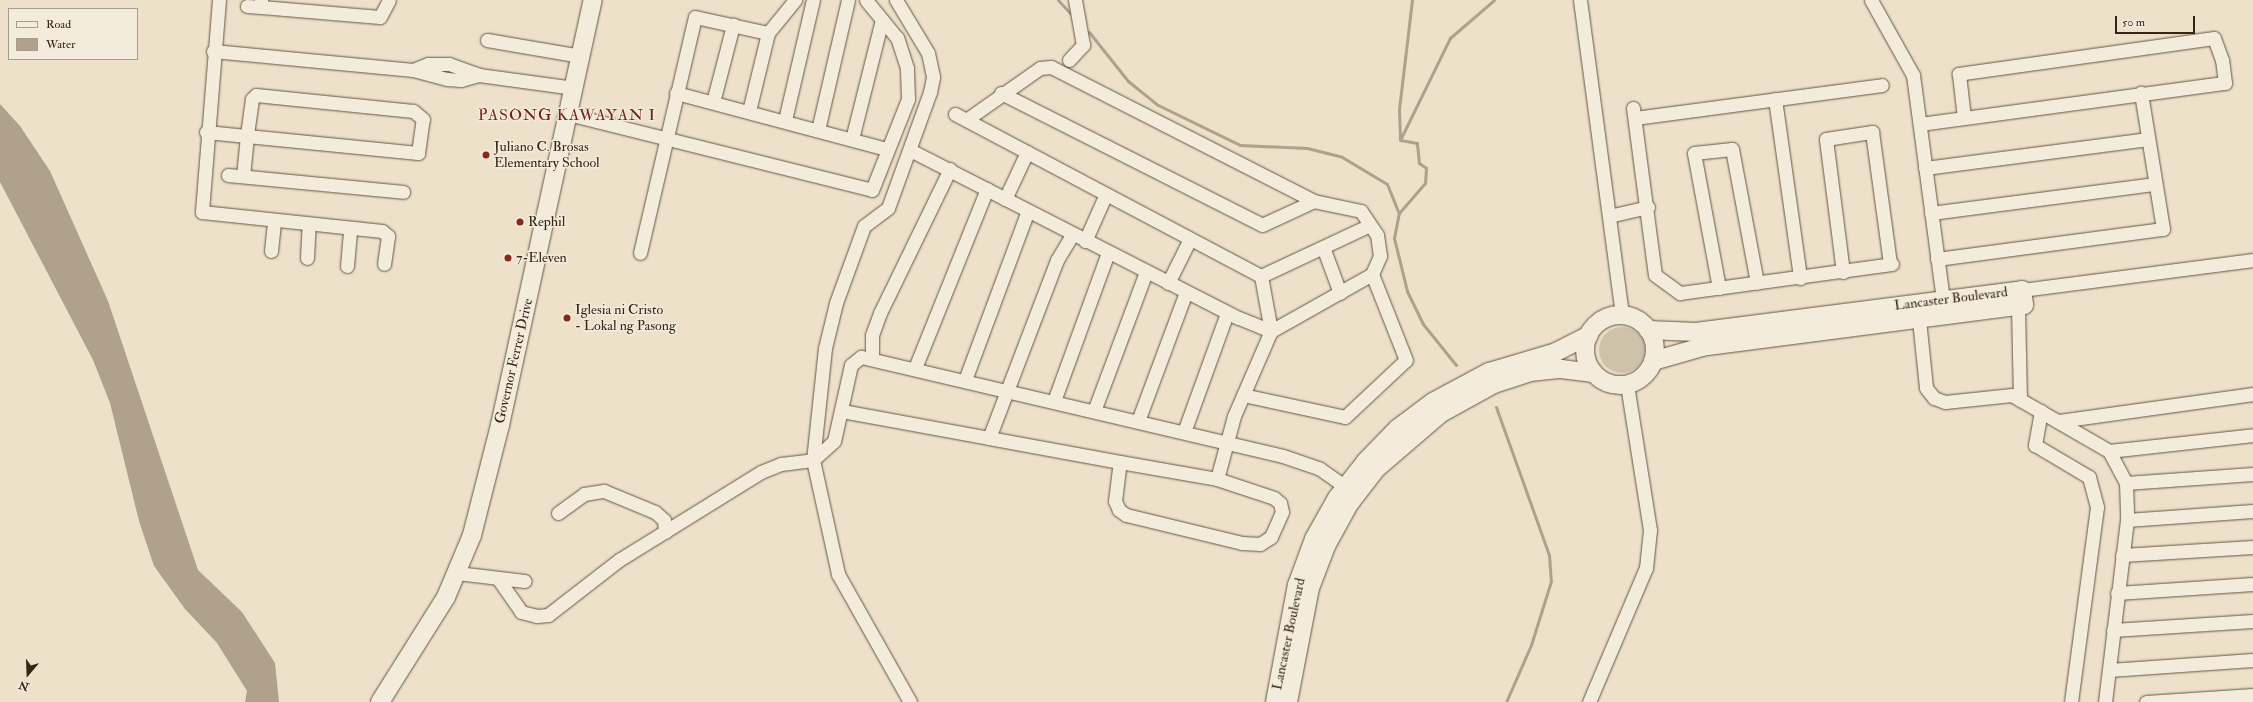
<!DOCTYPE html>
<style>
body{margin:0}
#map{position:relative;width:2253px;height:702px;overflow:hidden;background:#ede2c9;font-family:"IM FELL Double Pica",serif}
div>[style]{position:absolute}
.green>*{inset:0;background:#cec2ab}
.round{border-radius:50%}
.water>*{inset:0;background:#afa18c}
.stream>*{height:3px;margin:-1.5px;padding:0 1.5px;transform-origin:1.5px;border-radius:1.5px;background:#afa18c}
.roads{filter:drop-shadow(0 0 1px #645443) drop-shadow(0 0 1px #645443)}
.street>*{height:13px;margin:-6.5px;padding:0 6.5px;transform-origin:6.5px;border-radius:6.5px;background:#f3ecdc}
.secondary>*{height:18px;margin:-9px;padding:0 9px;transform-origin:9px;border-radius:9px;background:#f3ecdc}
.secondary>.ring{margin:-9px;padding:0;box-sizing:content-box;background:none;border:18px solid #f3ecdc;border-radius:50%}
.dots>*{width:11px;height:11px;translate:-50% -50%;box-sizing:border-box;border:2px solid #f3ecdc;border-radius:50%}
span{translate:-50% -50%;white-space:nowrap;text-align:center;line-height:1.15;-webkit-text-stroke:3px #f3ecdc;paint-order:stroke}
.poi-label{font-size:14px;color:#372416}
.left{translate:0 -50%;text-align:left}
.street-label{font-size:14px;color:#372416}
.quarter-label{font-size:16px;color:#7a1f14;letter-spacing:1px}
.legend{position:absolute;left:8px;top:8px;width:130px;height:52px;box-sizing:border-box;background:#f3ecdc;border:1px solid #a89c8d;margin:0;padding:5px 7px;list-style:none;font-size:12px;color:#372416}
.legend li{display:flex;align-items:center;gap:8px;height:20px}
.legend b{width:20px;border:1px solid #a89c8d}
.north{position:absolute;left:8px;top:654px;width:40px;height:40px;-webkit-text-stroke:3px #f3ecdc;paint-order:stroke;rotate:199deg;font-size:11px;font-weight:700;line-height:16px;text-align:center;color:#372416}
.north::after{content:'';display:block;margin:auto;width:14px;height:18px;background:#372416;clip-path:polygon(50% 0,100% 100%,50% 72%,0 100%)}
.scale{position:absolute;left:2115px;top:16px;width:80px;height:18px;box-sizing:border-box;border:2px solid #372416;border-top:0;padding-left:5px;font-size:12px;line-height:14px;white-space:nowrap;color:#372416;-webkit-text-stroke:3px #f3ecdc;paint-order:stroke}
</style>
<div id="map">
<div class="green">
<i class="round" style="left:1599px;top:327px;width:46px;height:46px"></i>
</div>
<div class="water">
<i style="clip-path:polygon(0 104px,20px 126px,50px 171px,108px 301px,198px 570px,242px 612px,275px 663px,279px 702px,245px 702px,247px 691px,217px 643px,185px 609px,154px 566px,139px 521px,110px 403px,93px 360px,0 182px)"></i>
</div>
<div class="stream">
<i style="left:1058px;top:0;width:18px;rotate:47deg"></i>
<i style="left:1089px;top:32px;width:63px;rotate:51.5deg"></i>
<i style="left:1128px;top:81px;width:38px;rotate:39deg"></i>
<i style="left:1158px;top:105px;width:91px;rotate:26deg"></i>
<i style="left:1240px;top:145px;width:67px;rotate:2.6deg"></i>
<i style="left:1307px;top:148px;width:36px;rotate:14deg"></i>
<i style="left:1342px;top:157px;width:52px;rotate:31deg"></i>
<i style="left:1387px;top:184px;width:31px;rotate:68deg"></i>
<i style="left:1400px;top:139px;width:30px;rotate:-92deg"></i>
<i style="left:1399px;top:109px;width:110px;rotate:-83.2deg"></i>
<i style="left:1456px;top:365px;width:53px;rotate:-128.8deg"></i>
<i style="left:1423px;top:324px;width:37px;rotate:-116deg"></i>
<i style="left:1407px;top:291px;width:55px;rotate:-103.8deg"></i>
<i style="left:1394px;top:238px;width:25px;rotate:-79deg"></i>
<i style="left:1399px;top:213px;width:40px;rotate:-49deg"></i>
<i style="left:1425px;top:183px;width:15px;rotate:-86deg"></i>
<i style="left:1426px;top:168px;width:9px;rotate:-144deg"></i>
<i style="left:1419px;top:163px;width:20px;rotate:-96deg"></i>
<i style="left:1417px;top:143px;width:17px;rotate:-170deg"></i>
<i style="left:1400px;top:140px;width:114px;rotate:-63.9deg"></i>
<i style="left:1450px;top:38px;width:58px;rotate:-40.8deg"></i>
<i style="left:1496px;top:407px;width:157px;rotate:70.3deg"></i>
<i style="left:1549px;top:555px;width:26px;rotate:86deg"></i>
<i style="left:1551px;top:581px;width:67px;rotate:107.4deg"></i>
<i style="left:1531px;top:645px;width:62px;rotate:113.7deg"></i>
</div>
<div class="roads">
<div class="street">
<i style="left:219px;top:0;width:213px;rotate:94.6deg"></i>
<i style="left:202px;top:212px;width:181px;rotate:6deg"></i>
<i style="left:382px;top:231px;width:8px;rotate:40deg"></i>
<i style="left:388px;top:236px;width:28px;rotate:98deg"></i>
<i style="left:261px;top:0;width:7px;rotate:90deg"></i>
<i style="left:261px;top:7px;width:119px;rotate:4.8deg"></i>
<i style="left:380px;top:17px;width:19px;rotate:-62deg"></i>
<i style="left:896px;top:0;width:62px;rotate:58.9deg"></i>
<i style="left:928px;top:53px;width:25px;rotate:78deg"></i>
<i style="left:933px;top:77px;width:15px;rotate:101deg"></i>
<i style="left:930px;top:92px;width:123px;rotate:109.9deg"></i>
<i style="left:888px;top:208px;width:30px;rotate:143deg"></i>
<i style="left:864px;top:226px;width:82px;rotate:110deg"></i>
<i style="left:836px;top:303px;width:46px;rotate:103.7deg"></i>
<i style="left:825px;top:348px;width:113px;rotate:96.1deg"></i>
<i style="left:813px;top:460px;width:117px;rotate:77.6deg"></i>
<i style="left:838px;top:574px;width:147px;rotate:60.6deg"></i>
<i style="left:1580px;top:0;width:319px;rotate:82.4deg"></i>
<i style="left:1871px;top:0;width:86px;rotate:60.8deg"></i>
<i style="left:1913px;top:75px;width:227px;rotate:82.4deg"></i>
<i style="left:247px;top:6px;width:14px;rotate:4deg"></i>
<i style="left:487px;top:40px;width:95px;rotate:9.7deg"></i>
<i style="left:213px;top:51px;width:201px;rotate:5.4deg"></i>
<i style="left:413px;top:70px;width:35px;rotate:15deg"></i>
<i style="left:447px;top:79px;width:14px;rotate:4deg"></i>
<i style="left:461px;top:80px;width:19px;rotate:-16deg"></i>
<i style="left:1069px;top:60px;width:21px;rotate:-47deg"></i>
<i style="left:1083px;top:45px;width:46px;rotate:-100.1deg"></i>
<i style="left:413px;top:70px;width:16px;rotate:-22deg"></i>
<i style="left:428px;top:64px;width:21px"></i>
<i style="left:449px;top:64px;width:32px;rotate:20deg"></i>
<i style="left:479px;top:75px;width:96px;rotate:7.8deg"></i>
<i style="left:676px;top:93px;width:218px;rotate:14.9deg"></i>
<i style="left:1001px;top:93px;width:292px;rotate:26.8deg"></i>
<i style="left:1262px;top:225px;width:57px;rotate:-24.8deg"></i>
<i style="left:1775px;top:99px;width:181px;rotate:82deg"></i>
<i style="left:713px;top:102px;width:80px;rotate:-75.4deg"></i>
<i style="left:1633px;top:108px;width:168px;rotate:82.5deg"></i>
<i style="left:1655px;top:275px;width:31px;rotate:36deg"></i>
<i style="left:1680px;top:293px;width:214px;rotate:-7.8deg"></i>
<i style="left:749px;top:111px;width:80px;rotate:-76.3deg"></i>
<i style="left:568px;top:114px;width:313px;rotate:14deg"></i>
<i style="left:872px;top:190px;width:98px;rotate:-68.4deg"></i>
<i style="left:908px;top:99px;width:31px;rotate:-92deg"></i>
<i style="left:907px;top:68px;width:32px;rotate:-108deg"></i>
<i style="left:897px;top:38px;width:49px;rotate:-129.2deg"></i>
<i style="left:955px;top:114px;width:346px;rotate:27.9deg"></i>
<i style="left:1261px;top:276px;width:120px;rotate:-25.1deg"></i>
<i style="left:1635px;top:118px;width:249px;rotate:-7.6deg"></i>
<i style="left:785px;top:120px;width:123px;rotate:-76.9deg"></i>
<i style="left:1920px;top:124px;width:308px;rotate:-7.7deg"></i>
<i style="left:2225px;top:83px;width:23px;rotate:-97deg"></i>
<i style="left:2222px;top:60px;width:23px;rotate:-110deg"></i>
<i style="left:2214px;top:38px;width:258px;rotate:172deg"></i>
<i style="left:1959px;top:74px;width:44px;rotate:83.5deg"></i>
<i style="left:818px;top:130px;width:133px;rotate:-77deg"></i>
<i style="left:206px;top:132px;width:41px;rotate:5.6deg"></i>
<i style="left:247px;top:136px;width:172px;rotate:5.7deg"></i>
<i style="left:418px;top:153px;width:34px;rotate:-82deg"></i>
<i style="left:423px;top:119px;width:13px;rotate:-141deg"></i>
<i style="left:413px;top:111px;width:158px;rotate:-174.2deg"></i>
<i style="left:256px;top:95px;width:6px;rotate:135deg"></i>
<i style="left:252px;top:99px;width:37px;rotate:98deg"></i>
<i style="left:247px;top:136px;width:40px;rotate:95.7deg"></i>
<i style="left:852px;top:139px;width:123px;rotate:-75.9deg"></i>
<i style="left:910px;top:150px;width:369px;rotate:27.1deg"></i>
<i style="left:1239px;top:318px;width:35px;rotate:22deg"></i>
<i style="left:1271px;top:331px;width:116px;rotate:-29.4deg"></i>
<i style="left:1372px;top:274px;width:20px;rotate:-66deg"></i>
<i style="left:1380px;top:256px;width:21px;rotate:-98deg"></i>
<i style="left:1377px;top:235px;width:29px;rotate:-124deg"></i>
<i style="left:1361px;top:211px;width:48px;rotate:-168deg"></i>
<i style="left:1314px;top:201px;width:295px;rotate:-153deg"></i>
<i style="left:1051px;top:67px;width:11px;rotate:175deg"></i>
<i style="left:1040px;top:68px;width:90px;rotate:144.9deg"></i>
<i style="left:1925px;top:168px;width:225px;rotate:-7.4deg"></i>
<i style="left:228px;top:175px;width:176px;rotate:5.5deg"></i>
<i style="left:1005px;top:199px;width:52px;rotate:-64.9deg"></i>
<i style="left:1931px;top:213px;width:226px;rotate:-7.4deg"></i>
<i style="left:1609px;top:216px;width:40px;rotate:-13deg"></i>
<i style="left:1085px;top:241px;width:51px;rotate:-65.9deg"></i>
<i style="left:1323px;top:247px;width:49px;rotate:69.7deg"></i>
<i style="left:271px;top:251px;width:29px;rotate:-84deg"></i>
<i style="left:640px;top:253px;width:242px;rotate:-76.9deg"></i>
<i style="left:695px;top:17px;width:75px;rotate:12.4deg"></i>
<i style="left:768px;top:33px;width:43px;rotate:-50.7deg"></i>
<i style="left:307px;top:258px;width:33px;rotate:-87deg"></i>
<i style="left:1937px;top:259px;width:228px;rotate:-7.6deg"></i>
<i style="left:2163px;top:229px;width:138px;rotate:-99.2deg"></i>
<i style="left:347px;top:266px;width:38px;rotate:-85deg"></i>
<i style="left:1843px;top:272px;width:134px;rotate:-97.3deg"></i>
<i style="left:1826px;top:139px;width:47px;rotate:-8.7deg"></i>
<i style="left:1872px;top:132px;width:133px;rotate:82.2deg"></i>
<i style="left:1168px;top:283px;width:49px;rotate:-63.4deg"></i>
<i style="left:1719px;top:288px;width:137px;rotate:-100.5deg"></i>
<i style="left:1694px;top:153px;width:38px;rotate:-6deg"></i>
<i style="left:1732px;top:149px;width:136px;rotate:79.4deg"></i>
<i style="left:2022px;top:290px;width:233px;rotate:-7.4deg"></i>
<i style="left:2018px;top:306px;width:94px;rotate:88.8deg"></i>
<i style="left:1918px;top:310px;width:78px;rotate:84.1deg"></i>
<i style="left:1926px;top:388px;width:13px;rotate:51deg"></i>
<i style="left:1934px;top:398px;width:12px;rotate:20deg"></i>
<i style="left:1945px;top:402px;width:67px;rotate:-6deg"></i>
<i style="left:2012px;top:395px;width:112px;rotate:30deg"></i>
<i style="left:2109px;top:451px;width:36px;rotate:62deg"></i>
<i style="left:2126px;top:483px;width:37px;rotate:88deg"></i>
<i style="left:2127px;top:520px;width:183px;rotate:96.9deg"></i>
<i style="left:872px;top:358px;width:23px;rotate:-90deg"></i>
<i style="left:872px;top:335px;width:23px;rotate:-70deg"></i>
<i style="left:880px;top:313px;width:160px;rotate:-64.1deg"></i>
<i style="left:915px;top:368px;width:193px;rotate:-68.1deg"></i>
<i style="left:965px;top:380px;width:180px;rotate:-69.6deg"></i>
<i style="left:1243px;top:395px;width:104px;rotate:12.2deg"></i>
<i style="left:1345px;top:417px;width:83px;rotate:-43.1deg"></i>
<i style="left:1406px;top:360px;width:92px;rotate:-111.6deg"></i>
<i style="left:1054px;top:401px;width:158px;rotate:-70deg"></i>
<i style="left:842px;top:411px;width:149px;rotate:10.4deg"></i>
<i style="left:989px;top:438px;width:133px;rotate:10.4deg"></i>
<i style="left:1120px;top:462px;width:98px;rotate:9.9deg"></i>
<i style="left:1217px;top:479px;width:60px;rotate:18.4deg"></i>
<i style="left:1274px;top:498px;width:8px;rotate:40deg"></i>
<i style="left:1280px;top:503px;width:9px;rotate:77deg"></i>
<i style="left:1282px;top:512px;width:27px;rotate:114deg"></i>
<i style="left:1271px;top:537px;width:13px;rotate:148deg"></i>
<i style="left:1260px;top:544px;width:18px;rotate:-177deg"></i>
<i style="left:1242px;top:543px;width:119px;rotate:-166.4deg"></i>
<i style="left:1126px;top:515px;width:9px;rotate:-144deg"></i>
<i style="left:1119px;top:510px;width:10px;rotate:-114deg"></i>
<i style="left:1115px;top:501px;width:39px;rotate:-83deg"></i>
<i style="left:1094px;top:411px;width:148px;rotate:-69.5deg"></i>
<i style="left:2041px;top:411px;width:35px;rotate:100deg"></i>
<i style="left:2035px;top:445px;width:63px;rotate:30.7deg"></i>
<i style="left:2089px;top:477px;width:31px;rotate:75deg"></i>
<i style="left:2097px;top:507px;width:197px;rotate:97.6deg"></i>
<i style="left:1138px;top:421px;width:138px;rotate:-69.6deg"></i>
<i style="left:2059px;top:421px;width:196px;rotate:-7.9deg"></i>
<i style="left:1184px;top:432px;width:127px;rotate:-70.1deg"></i>
<i style="left:989px;top:438px;width:191px;rotate:-69.1deg"></i>
<i style="left:1057px;top:260px;width:29px;rotate:-59deg"></i>
<i style="left:2109px;top:451px;width:145px;rotate:-6.3deg"></i>
<i style="left:1217px;top:479px;width:65px;rotate:-74.9deg"></i>
<i style="left:1234px;top:416px;width:93px;rotate:-66.5deg"></i>
<i style="left:1271px;top:331px;width:56px;rotate:-100.3deg"></i>
<i style="left:2126px;top:483px;width:127px;rotate:-4.1deg"></i>
<i style="left:558px;top:513px;width:32px;rotate:-36deg"></i>
<i style="left:584px;top:494px;width:20px;rotate:-9deg"></i>
<i style="left:604px;top:491px;width:55px;rotate:22.4deg"></i>
<i style="left:655px;top:512px;width:12px;rotate:42deg"></i>
<i style="left:664px;top:520px;width:12px;rotate:85deg"></i>
<i style="left:2127px;top:520px;width:126px;rotate:-4.1deg"></i>
<i style="left:2122px;top:555px;width:131px;rotate:-3.5deg"></i>
<i style="left:457px;top:573px;width:68px;rotate:6.7deg"></i>
<i style="left:499px;top:580px;width:39px;rotate:55deg"></i>
<i style="left:521px;top:612px;width:16px;rotate:14deg"></i>
<i style="left:537px;top:616px;width:11px;rotate:-5deg"></i>
<i style="left:548px;top:615px;width:90px;rotate:-37.8deg"></i>
<i style="left:619px;top:560px;width:167px;rotate:-31.8deg"></i>
<i style="left:761px;top:472px;width:22px;rotate:-22deg"></i>
<i style="left:781px;top:464px;width:32px;rotate:-7deg"></i>
<i style="left:813px;top:460px;width:28px;rotate:-42deg"></i>
<i style="left:834px;top:441px;width:78px;rotate:-77.4deg"></i>
<i style="left:851px;top:365px;width:13px;rotate:-39deg"></i>
<i style="left:861px;top:357px;width:433px;rotate:13.2deg"></i>
<i style="left:1283px;top:456px;width:39px;rotate:19deg"></i>
<i style="left:1320px;top:469px;width:40px;rotate:34.9deg"></i>
<i style="left:2117px;top:593px;width:136px;rotate:-3.8deg"></i>
<i style="left:2113px;top:630px;width:140px;rotate:-3.7deg"></i>
<i style="left:2109px;top:670px;width:144px;rotate:-4deg"></i>
<i style="left:1589px;top:702px;width:146px;rotate:-67deg"></i>
<i style="left:1646px;top:568px;width:38px;rotate:-84deg"></i>
<i style="left:1650px;top:530px;width:148px;rotate:-99deg"></i>
<i style="left:2146px;top:702px;width:107px;rotate:-3.7deg"></i>
</div>
<div class="secondary">
<i class="ring" style="left:1585px;top:315px;width:52px;height:52px"></i>
<i style="left:1648px;top:330px;width:48px;rotate:2.4deg"></i>
<i style="left:1696px;top:332px;width:329px;rotate:-7.3deg"></i>
<i style="left:2022px;top:290px;width:15px;rotate:82deg"></i>
<i style="left:2024px;top:305px;width:325px;rotate:172.6deg"></i>
<i style="left:1702px;top:347px;width:51px;rotate:164.1deg"></i>
<i style="left:380px;top:702px;width:124px;rotate:-57.8deg"></i>
<i style="left:446px;top:597px;width:67px;rotate:-67.2deg"></i>
<i style="left:472px;top:535px;width:114px;rotate:-75.7deg"></i>
<i style="left:500px;top:425px;width:435px;rotate:-77.7deg"></i>
<i style="left:1275px;top:702px;width:119px;rotate:-79.4deg"></i>
<i style="left:1297px;top:585px;width:49px;rotate:-69.7deg"></i>
<i style="left:1314px;top:539px;width:47px;rotate:-60.7deg"></i>
<i style="left:1337px;top:498px;width:47px;rotate:-51.9deg"></i>
<i style="left:1366px;top:461px;width:45px;rotate:-45.9deg"></i>
<i style="left:1397px;top:429px;width:45px;rotate:-36.9deg"></i>
<i style="left:1433px;top:402px;width:64px;rotate:-28.2deg"></i>
<i style="left:1489px;top:372px;width:70px;rotate:-16.6deg"></i>
<i style="left:1556px;top:352px;width:37px;rotate:-27deg"></i>
<i style="left:1288px;top:702px;width:116px;rotate:-79.1deg"></i>
<i style="left:1310px;top:588px;width:45px;rotate:-69.1deg"></i>
<i style="left:1326px;top:546px;width:48px;rotate:-61.3deg"></i>
<i style="left:1349px;top:504px;width:44px;rotate:-52.4deg"></i>
<i style="left:1376px;top:469px;width:86px;rotate:-40.7deg"></i>
<i style="left:1441px;top:413px;width:60px;rotate:-28.7deg"></i>
<i style="left:1494px;top:384px;width:38px;rotate:-18deg"></i>
<i style="left:1530px;top:372px;width:31px;rotate:-6deg"></i>
<i style="left:1561px;top:369px;width:33px;rotate:7deg"></i>
</div>
</div>
<div class="dots">
<i style="left:486px;top:155px;background:#8f2418"></i>
<i style="left:520px;top:222px;background:#8f2418"></i>
<i style="left:508px;top:258px;background:#8f2418"></i>
<i style="left:567px;top:318px;background:#8f2418"></i>
</div>
<div class="poi-label">
<span class="left" style="left:494px;top:155px">Juliano C. Brosas<br>Elementary School</span>
<span class="left" style="left:528px;top:222px">Rephil</span>
<span class="left" style="left:516px;top:258px">7-Eleven</span>
<span class="left" style="left:575px;top:318px">Iglesia ni Cristo<br>- Lokal ng Pasong</span>
</div>
<div class="street-label">
<span style="left:1951px;top:299px;rotate:-7deg">Lancaster Boulevard</span>
<span style="left:514px;top:361px;rotate:-77deg">Governor Ferrer Drive</span>
<span style="left:1289px;top:634px;rotate:-78deg">Lancaster Boulevard</span>
</div>
<div class="quarter-label">
<span style="left:567px;top:115px">PASONG KAWAYAN I</span>
</div>
<ul class="legend">
<li><b style="height:5px;background:#f3ecdc"></b>Road</li>
<li><b style="height:11px;background:#afa18c"></b>Water</li>
</ul>
<div class="north">N</div>
<div class="scale">50 m</div>
</div>
